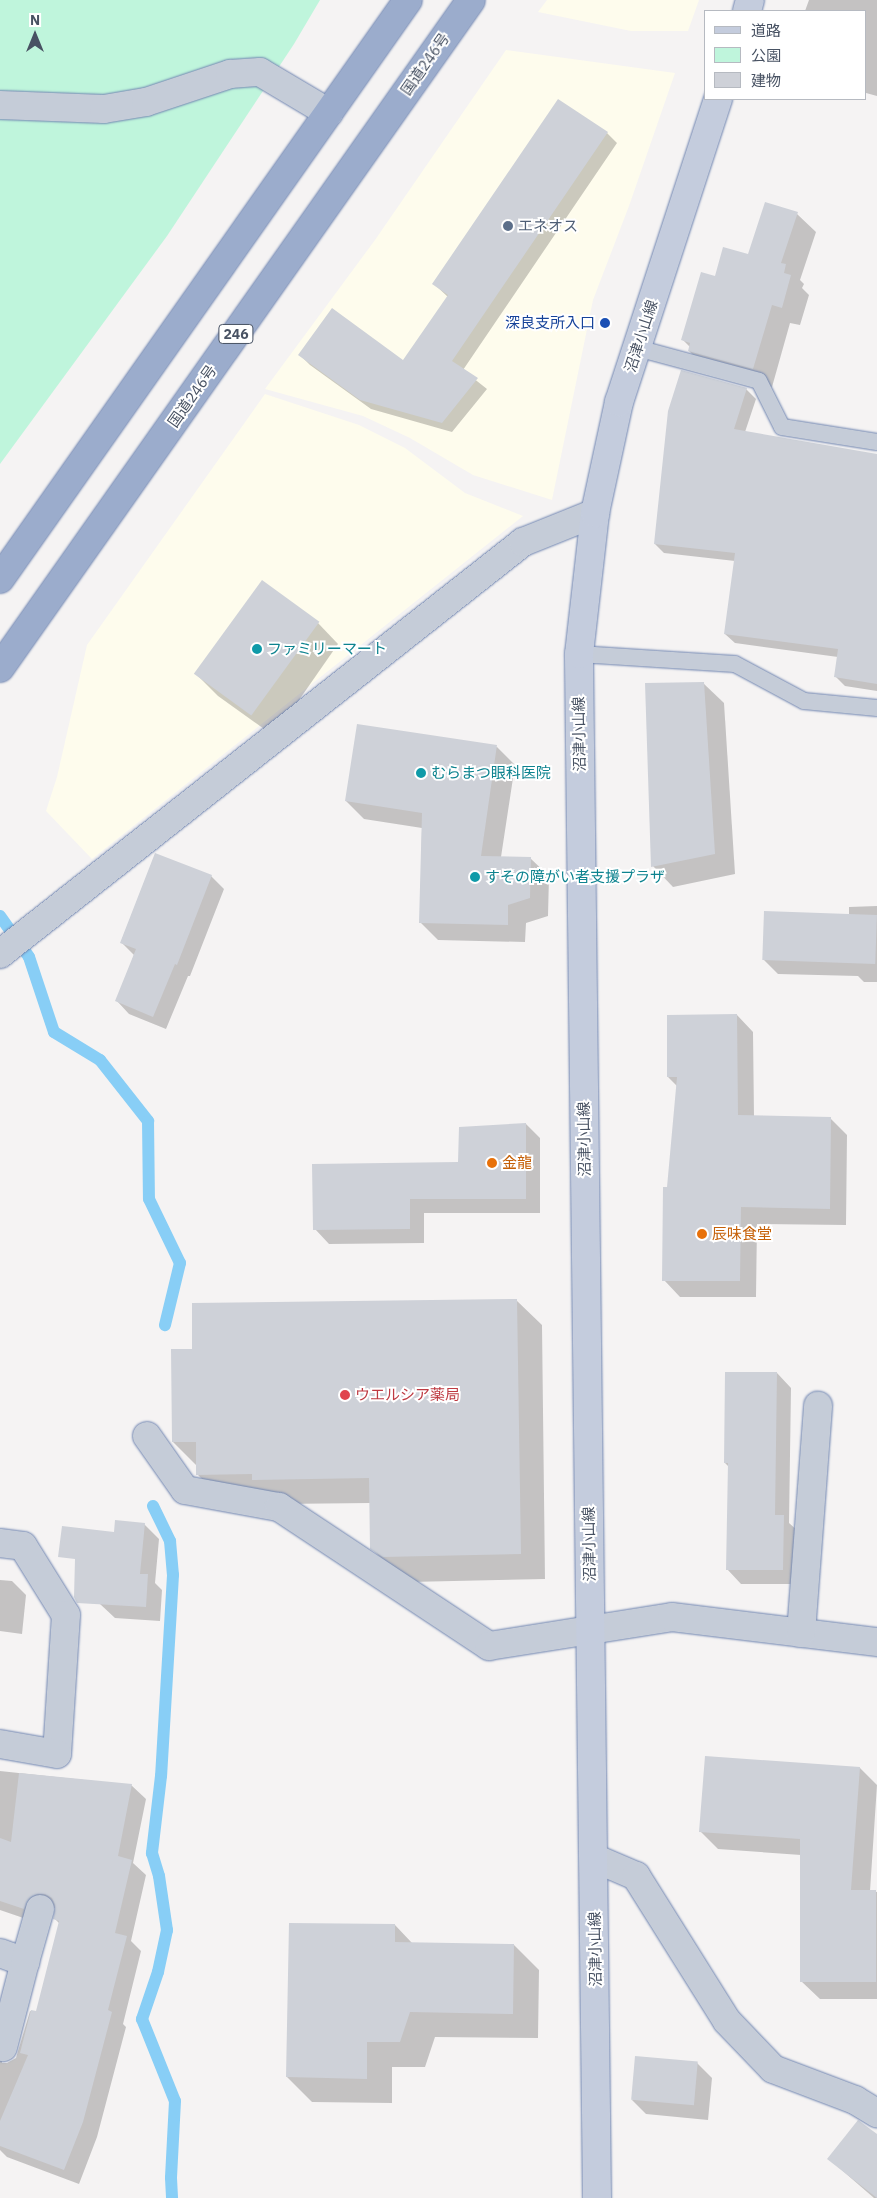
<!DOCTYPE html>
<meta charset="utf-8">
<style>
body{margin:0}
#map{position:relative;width:877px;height:2198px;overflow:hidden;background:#f5f3f3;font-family:"IBM Plex Sans","Noto Sans JP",sans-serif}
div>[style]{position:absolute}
.commercial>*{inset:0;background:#fefced}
.green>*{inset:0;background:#bff5dc}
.shadow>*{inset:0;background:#0003}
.stream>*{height:12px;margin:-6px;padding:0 6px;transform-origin:6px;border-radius:6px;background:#88cef6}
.building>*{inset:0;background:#ced1d8;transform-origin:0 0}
.roads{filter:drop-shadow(0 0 1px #7186b1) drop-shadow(0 0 1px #7186b1)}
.service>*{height:16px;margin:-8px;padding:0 8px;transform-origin:8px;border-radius:8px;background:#c5ccd8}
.minor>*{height:28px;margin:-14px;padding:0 14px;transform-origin:14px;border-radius:14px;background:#c5ccd8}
.secondary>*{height:28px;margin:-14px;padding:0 14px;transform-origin:14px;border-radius:14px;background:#c4ccdd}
.trunk>*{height:28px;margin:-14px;padding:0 14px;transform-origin:14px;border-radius:14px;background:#9baccc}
.dots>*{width:14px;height:14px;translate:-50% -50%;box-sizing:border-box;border:2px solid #fff;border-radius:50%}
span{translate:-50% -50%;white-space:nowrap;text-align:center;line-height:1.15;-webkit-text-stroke:4px #fff;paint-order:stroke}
.shield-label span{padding:1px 4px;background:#fff;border:1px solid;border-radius:4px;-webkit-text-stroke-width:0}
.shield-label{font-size:14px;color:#485263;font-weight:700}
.street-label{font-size:15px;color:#485263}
.service-label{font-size:15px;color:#4e5e75}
.left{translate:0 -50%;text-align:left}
.transit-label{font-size:15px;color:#164399}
.right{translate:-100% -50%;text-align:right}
.culture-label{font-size:15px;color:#0d838f}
.food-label{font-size:15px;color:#c56008}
.health-label{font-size:15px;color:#be3a42}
.legend{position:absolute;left:704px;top:10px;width:162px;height:90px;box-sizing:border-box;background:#fff;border:1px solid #b6bac1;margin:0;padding:6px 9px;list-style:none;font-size:15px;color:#485263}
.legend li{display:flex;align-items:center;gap:10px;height:25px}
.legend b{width:25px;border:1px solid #b6bac1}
.north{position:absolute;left:10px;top:10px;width:50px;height:50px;-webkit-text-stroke:4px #fff;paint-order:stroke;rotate:0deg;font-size:14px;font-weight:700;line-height:20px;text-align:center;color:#485263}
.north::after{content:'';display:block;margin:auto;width:18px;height:22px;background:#485263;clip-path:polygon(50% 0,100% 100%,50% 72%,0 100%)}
</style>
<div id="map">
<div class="commercial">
<i style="clip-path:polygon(547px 0,699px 0,688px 31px,631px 31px,538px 12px)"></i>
<i style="clip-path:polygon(506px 50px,675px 73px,629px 206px,593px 300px,552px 500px,473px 475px,410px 438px,363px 416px,265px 389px,375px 240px)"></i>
<i style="clip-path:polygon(265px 394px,359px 425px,405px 448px,465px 493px,523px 516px,92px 859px,46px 811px,57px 777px,87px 645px)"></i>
</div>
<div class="green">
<i style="clip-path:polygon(0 0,320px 0,294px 44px,167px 236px,0 464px)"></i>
</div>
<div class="shadow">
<i style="clip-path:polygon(809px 0,877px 0,877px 96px,866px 93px,866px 11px,805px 11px)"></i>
<i style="clip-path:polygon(607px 133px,617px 143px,463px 370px,487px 389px,452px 432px,371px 409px,310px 365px,300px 355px,404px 362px,448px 297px,434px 284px)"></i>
<i style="clip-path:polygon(797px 214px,816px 232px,800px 280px,804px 284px,802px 288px,809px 295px,800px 325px,790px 323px,772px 387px,707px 369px,689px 351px,690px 347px,683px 340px,716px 277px,749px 255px)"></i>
<i style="clip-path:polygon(746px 389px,756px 399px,745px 432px,877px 455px,877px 691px,845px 686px,835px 676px,838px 657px,735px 643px,725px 634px,735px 561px,664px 553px,655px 544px)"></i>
<i style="clip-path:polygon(318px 623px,338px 644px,274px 736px,218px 696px,198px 676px)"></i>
<i style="clip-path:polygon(703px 683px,724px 703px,735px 874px,673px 887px,653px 866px)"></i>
<i style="clip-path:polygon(497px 747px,515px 765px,501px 857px,530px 858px,549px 876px,548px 916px,526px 923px,525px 942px,438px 940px,420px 922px,422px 828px,364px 819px,346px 801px)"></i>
<i style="clip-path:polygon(155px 855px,211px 876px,224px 889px,190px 976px,188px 976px,166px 1029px,129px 1014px,117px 1001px,134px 955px,121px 942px)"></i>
<i style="clip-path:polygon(877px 906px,877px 982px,864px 982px,858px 976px,778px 974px,764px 960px,849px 915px,849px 907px)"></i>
<i style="clip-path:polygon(737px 1015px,753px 1032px,754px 1117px,830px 1118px,847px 1135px,846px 1225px,757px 1224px,756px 1297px,680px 1297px,664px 1280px,668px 1189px,677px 1086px,668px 1077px)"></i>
<i style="clip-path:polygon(526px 1124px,540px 1138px,540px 1213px,424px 1213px,424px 1243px,329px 1244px,315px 1229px,460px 1163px)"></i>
<i style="clip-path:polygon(516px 1300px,542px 1325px,545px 1579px,409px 1582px,397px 1574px,371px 1548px,371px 1503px,279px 1504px,223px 1500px,198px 1475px,197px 1466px,173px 1442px,194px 1350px)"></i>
<i style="clip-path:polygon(777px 1373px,791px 1388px,789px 1523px,798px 1531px,797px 1584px,741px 1584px,727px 1569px,729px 1467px,725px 1463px)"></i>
<i style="clip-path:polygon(144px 1524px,159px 1539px,155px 1583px,162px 1590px,160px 1621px,115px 1618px,100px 1604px,115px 1533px)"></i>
<i style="clip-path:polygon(0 1580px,12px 1581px,26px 1595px,22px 1634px,0 1631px)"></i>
<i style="clip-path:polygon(860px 1768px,877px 1785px,870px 1891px,877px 1892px,877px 1999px,820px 1999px,801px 1981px,801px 1855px,718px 1849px,700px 1831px)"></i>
<i style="clip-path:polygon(0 1771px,131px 1785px,146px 1799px,133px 1863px,146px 1875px,131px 1941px,141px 1951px,123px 2024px,126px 2027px,97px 2137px,79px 2184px,7px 2157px,0 2150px,0 2006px,2px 2063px,7px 2063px,16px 2058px,30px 2011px,37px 2013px,60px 1924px,55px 1919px,56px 1908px,51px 1908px,38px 1923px,0 1910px)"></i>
<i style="clip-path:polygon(395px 1925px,412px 1943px,514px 1945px,539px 1970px,538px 2038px,435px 2037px,425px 2067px,392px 2067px,392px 2103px,312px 2102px,287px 2077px)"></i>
<i style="clip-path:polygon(697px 2063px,712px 2078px,708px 2120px,646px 2114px,632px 2100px)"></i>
<i style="clip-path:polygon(877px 2136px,877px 2198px,874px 2198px,829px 2159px)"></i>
</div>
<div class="stream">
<i style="left:0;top:916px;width:50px;rotate:54.7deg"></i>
<i style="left:29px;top:957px;width:79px;rotate:71.6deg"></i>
<i style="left:54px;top:1032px;width:54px;rotate:31.3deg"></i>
<i style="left:100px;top:1060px;width:78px;rotate:51.8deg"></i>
<i style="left:148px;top:1121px;width:78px;rotate:89.3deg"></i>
<i style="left:149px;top:1199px;width:71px;rotate:64.2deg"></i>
<i style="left:180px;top:1263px;width:64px;rotate:103.6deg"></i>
<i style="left:153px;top:1506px;width:39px;rotate:64deg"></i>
<i style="left:170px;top:1541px;width:34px;rotate:85deg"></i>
<i style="left:173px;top:1575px;width:201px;rotate:93.4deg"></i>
<i style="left:161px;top:1776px;width:78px;rotate:96.7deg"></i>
<i style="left:152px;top:1853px;width:24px;rotate:73deg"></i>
<i style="left:159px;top:1876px;width:55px;rotate:81.6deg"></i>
<i style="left:167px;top:1930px;width:43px;rotate:102.1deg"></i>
<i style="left:158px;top:1972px;width:50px;rotate:108.8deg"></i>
<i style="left:142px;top:2019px;width:88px;rotate:68.1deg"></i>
<i style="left:175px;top:2101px;width:77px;rotate:93deg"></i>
<i style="left:171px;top:2178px;width:20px;rotate:87deg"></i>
</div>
<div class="building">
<i style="clip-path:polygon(558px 99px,608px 132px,452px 361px,478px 378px,442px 423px,360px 400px,298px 355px,332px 308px,403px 360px,448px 295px,432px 284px)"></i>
<i style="clip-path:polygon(765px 202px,798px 212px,781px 263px,786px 264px,784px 273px,791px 275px,782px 308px,772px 305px,753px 369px,688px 351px,690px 343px,681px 340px,701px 272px,715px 276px,723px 247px,748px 254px)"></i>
<i style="clip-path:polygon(681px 370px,747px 388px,734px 429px,877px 454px,877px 684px,834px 677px,838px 649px,724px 634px,735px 553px,654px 544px,668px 411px)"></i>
<i style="left:262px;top:580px;width:71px;height:116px;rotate:36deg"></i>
<i style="clip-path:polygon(704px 682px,715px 854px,651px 867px,645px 683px)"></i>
<i style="clip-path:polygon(357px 724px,497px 745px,481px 856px,531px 857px,530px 898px,508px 905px,508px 925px,419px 923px,422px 813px,345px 801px)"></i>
<i style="clip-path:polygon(155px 853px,212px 875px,177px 965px,175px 964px,153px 1017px,115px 1001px,136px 949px,120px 943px)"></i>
<i style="left:764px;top:911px;width:113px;height:49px;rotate:2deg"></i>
<i style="clip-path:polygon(737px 1014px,738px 1115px,831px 1117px,830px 1209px,741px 1207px,740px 1281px,662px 1281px,663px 1187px,667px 1187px,677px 1077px,667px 1077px,667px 1015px)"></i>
<i style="clip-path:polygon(526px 1123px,526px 1199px,410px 1199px,410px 1229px,313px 1230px,312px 1164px,458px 1162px,459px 1127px)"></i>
<i style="clip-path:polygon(517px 1299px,521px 1554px,383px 1557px,370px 1549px,369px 1478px,252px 1480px,252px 1474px,196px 1475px,196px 1442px,172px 1442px,171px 1349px,192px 1349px,192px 1303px)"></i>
<i style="clip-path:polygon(725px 1372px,777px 1372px,775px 1515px,784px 1515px,783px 1570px,726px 1570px,728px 1463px,724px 1463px)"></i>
<i style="clip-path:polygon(115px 1520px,145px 1523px,140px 1574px,148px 1574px,146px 1607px,77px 1603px,74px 1597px,75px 1559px,58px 1557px,62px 1526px,114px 1532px)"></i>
<i style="clip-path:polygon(705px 1756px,860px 1767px,851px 1890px,876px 1890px,876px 1982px,800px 1982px,800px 1839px,699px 1832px)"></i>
<i style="clip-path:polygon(19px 1773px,132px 1784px,118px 1856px,132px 1860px,115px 1933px,127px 1936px,108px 2010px,112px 2012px,83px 2122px,64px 2170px,0 2146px,0 2121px,28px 2055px,20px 2053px,31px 2010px,36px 2011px,59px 1921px,53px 1919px,55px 1905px,52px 1898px,45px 1894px,37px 1894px,30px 1898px,24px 1909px,0 1901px,0 1838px,11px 1842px)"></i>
<i style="clip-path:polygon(289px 1923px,395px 1924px,395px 1942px,514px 1944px,513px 2014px,410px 2012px,400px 2042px,367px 2042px,367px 2079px,286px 2077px)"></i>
<i style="left:635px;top:2056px;width:63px;height:44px;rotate:5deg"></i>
<i style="clip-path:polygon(858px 2120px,877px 2134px,877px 2198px,827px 2159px)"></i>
</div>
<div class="roads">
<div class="service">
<i style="left:637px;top:348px;width:126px;rotate:15.1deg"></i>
<i style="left:759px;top:381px;width:51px;rotate:63.4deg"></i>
<i style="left:782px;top:427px;width:96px;rotate:9deg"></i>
<i style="left:579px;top:654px;width:156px;rotate:3.7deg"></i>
<i style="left:735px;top:664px;width:78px;rotate:28.2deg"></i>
<i style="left:804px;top:701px;width:73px;rotate:5.5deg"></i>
</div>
<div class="minor">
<i style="left:0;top:105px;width:104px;rotate:2.2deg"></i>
<i style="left:104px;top:109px;width:43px;rotate:-9.5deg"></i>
<i style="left:146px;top:102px;width:89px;rotate:-18.4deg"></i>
<i style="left:230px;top:74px;width:30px;rotate:-4deg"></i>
<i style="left:260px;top:72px;width:80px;rotate:30.7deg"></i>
<i style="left:0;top:954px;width:666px;rotate:-38.23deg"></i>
<i style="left:523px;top:542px;width:78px;rotate:-21.9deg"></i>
<i style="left:147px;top:1436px;width:66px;rotate:54.9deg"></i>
<i style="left:185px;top:1490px;width:96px;rotate:10.3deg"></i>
<i style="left:279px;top:1507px;width:252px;rotate:33.5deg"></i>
<i style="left:489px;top:1646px;width:185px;rotate:-9deg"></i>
<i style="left:672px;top:1617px;width:207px;rotate:7deg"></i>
<i style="left:0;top:1543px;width:23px;rotate:7deg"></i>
<i style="left:23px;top:1546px;width:81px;rotate:58.1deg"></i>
<i style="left:66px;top:1615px;width:139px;rotate:93.7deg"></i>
<i style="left:57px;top:1754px;width:58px;rotate:-170deg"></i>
<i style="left:801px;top:1633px;width:228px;rotate:-85.7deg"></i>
<i style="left:594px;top:1858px;width:46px;rotate:23.2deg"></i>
<i style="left:636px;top:1876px;width:171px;rotate:57.9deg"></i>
<i style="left:727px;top:2021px;width:66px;rotate:46.2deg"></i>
<i style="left:773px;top:2069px;width:88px;rotate:20.7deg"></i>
<i style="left:855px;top:2100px;width:26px;rotate:31deg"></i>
<i style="left:0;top:1953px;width:27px;rotate:20deg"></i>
<i style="left:25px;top:1962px;width:88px;rotate:104.5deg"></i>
<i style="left:25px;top:1962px;width:55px;rotate:-74.2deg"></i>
</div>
<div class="secondary">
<i style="left:747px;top:11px;width:11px;rotate:-75deg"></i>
<i style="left:597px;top:2198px;width:1544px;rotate:-90.67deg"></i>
<i style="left:579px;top:654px;width:142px;rotate:-83.5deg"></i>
<i style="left:595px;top:513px;width:114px;rotate:-77.8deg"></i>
<i style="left:619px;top:402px;width:319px;rotate:-71.9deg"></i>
</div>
<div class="trunk">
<i style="left:0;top:579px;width:708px;rotate:-54.83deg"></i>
<i style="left:0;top:668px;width:817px;rotate:-54.81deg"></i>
</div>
</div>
<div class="dots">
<i style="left:508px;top:226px;background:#5c6f8a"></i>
<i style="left:605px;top:323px;background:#1a4fb4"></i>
<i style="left:257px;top:649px;background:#0f9aa8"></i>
<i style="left:421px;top:773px;background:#0f9aa8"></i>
<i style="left:475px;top:877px;background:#0f9aa8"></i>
<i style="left:492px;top:1163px;background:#e8710a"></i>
<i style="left:702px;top:1234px;background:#e8710a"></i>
<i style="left:345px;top:1395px;background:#e0444e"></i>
</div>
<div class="shield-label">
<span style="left:236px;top:334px">246</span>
</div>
<div class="street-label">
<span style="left:425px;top:64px;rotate:-55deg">国道246号</span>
<span style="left:641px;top:336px;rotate:-72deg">沼津小山線</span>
<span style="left:192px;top:396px;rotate:-55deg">国道246号</span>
<span style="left:579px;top:734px;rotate:-91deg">沼津小山線</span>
<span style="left:584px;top:1139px;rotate:-91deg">沼津小山線</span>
<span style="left:589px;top:1544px;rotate:-91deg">沼津小山線</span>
<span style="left:595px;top:1949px;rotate:-91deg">沼津小山線</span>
</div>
<div class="service-label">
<span class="left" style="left:518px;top:226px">エネオス</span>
</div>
<div class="transit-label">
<span class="right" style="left:595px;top:323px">深良支所入口</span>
</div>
<div class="culture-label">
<span class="left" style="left:267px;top:649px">ファミリーマート</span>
<span class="left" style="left:431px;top:773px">むらまつ眼科医院</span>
<span class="left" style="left:485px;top:877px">すその障がい者支援プラザ</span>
</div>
<div class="food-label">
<span class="left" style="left:502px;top:1163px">金龍</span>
<span class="left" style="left:712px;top:1234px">辰味食堂</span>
</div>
<div class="health-label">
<span class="left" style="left:355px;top:1395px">ウエルシア薬局</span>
</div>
<ul class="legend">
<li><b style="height:6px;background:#c4ccdd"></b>道路</li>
<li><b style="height:14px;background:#bff5dc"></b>公園</li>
<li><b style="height:14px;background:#ced1d8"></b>建物</li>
</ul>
<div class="north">N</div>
</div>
